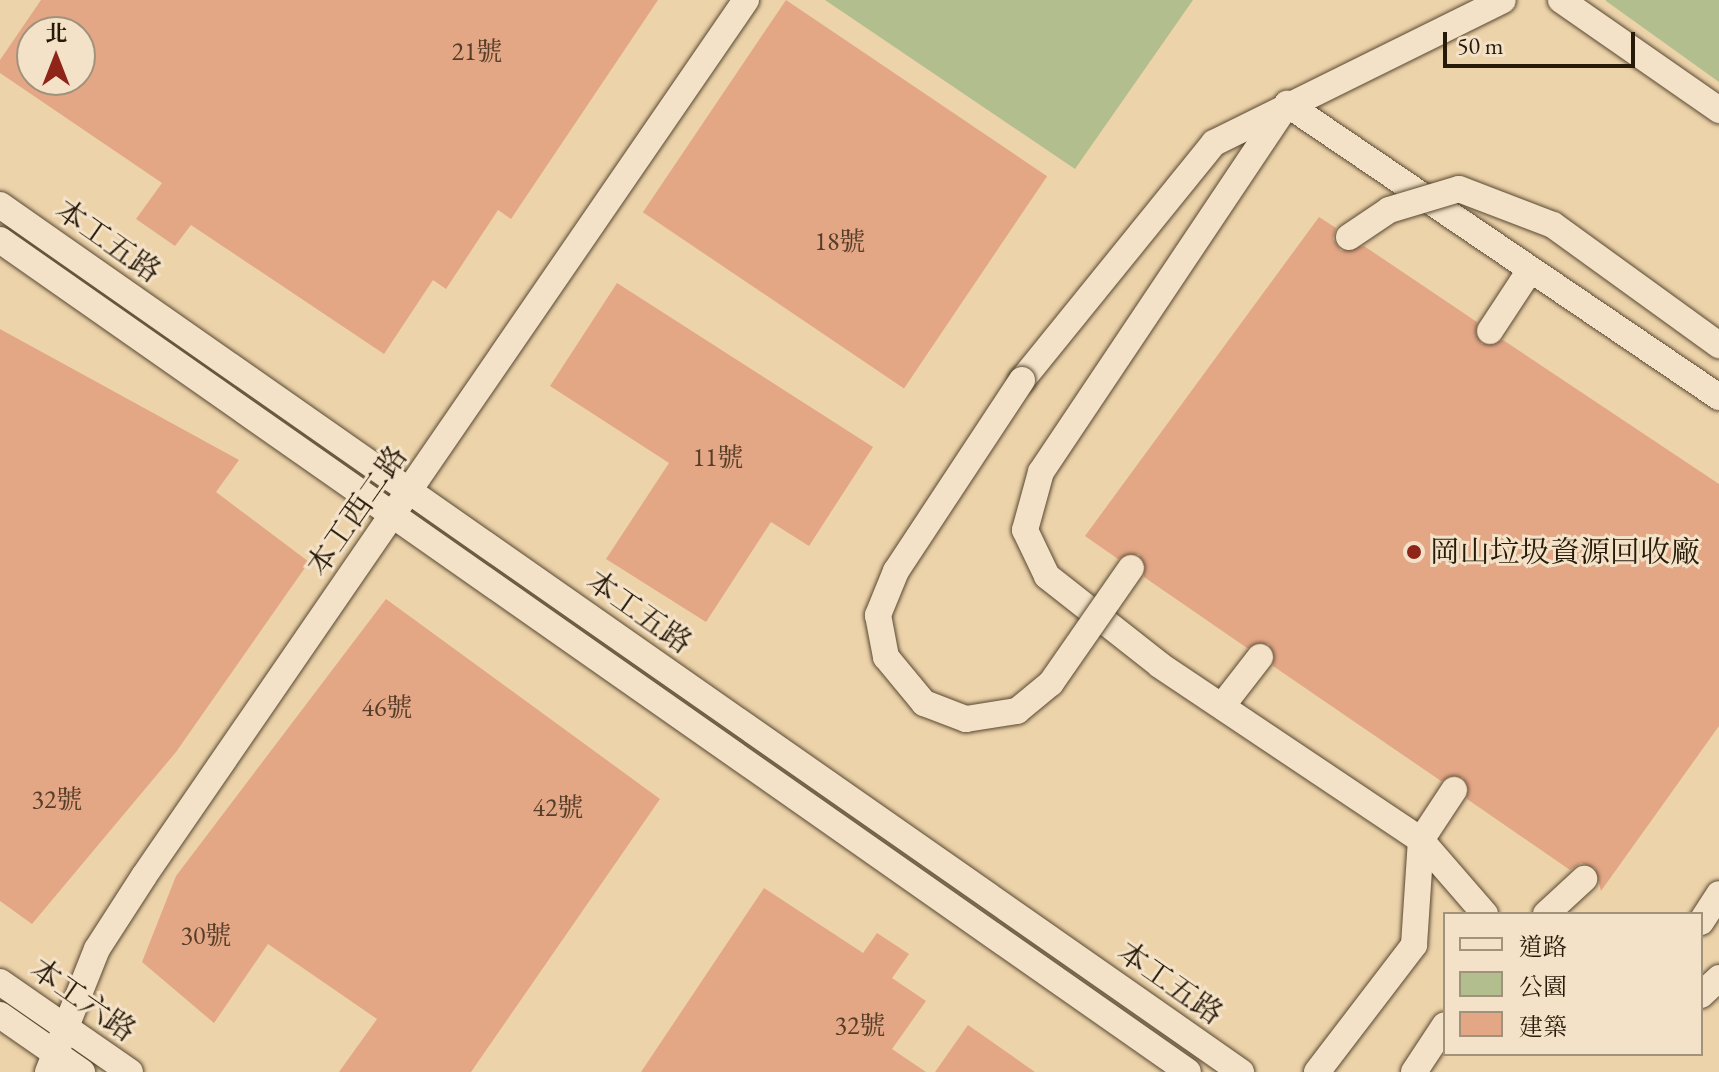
<!DOCTYPE html>
<meta charset="utf-8">
<style>
body{margin:0}
#map{position:relative;width:1719px;height:1072px;overflow:hidden;background:#edd3aa;font-family:"EB Garamond","Noto Serif TC",serif}
div>[style]{position:absolute}
.green>*{inset:0;background:#b2be8e}
.building>*{inset:0;background:#e3a786;transform-origin:0 0}
.roads{filter:drop-shadow(0 0 2px #584831) drop-shadow(0 0 2px #584831)}
.minor>*{height:26px;margin:-13px;padding:0 13px;transform-origin:13px;border-radius:13px;background:#f3e2c8}
.bridges{filter:drop-shadow(0 0 2px #584831) drop-shadow(0 0 2px #584831)}
.minor-bridge>*{height:26px;margin:-13px;padding:0 13px;transform-origin:13px;border-radius:13px;background:#f3e2c8}
.dots>*{width:22px;height:22px;translate:-50% -50%;box-sizing:border-box;border:4px solid #f3e2c8;border-radius:50%}
span{translate:-50% -50%;white-space:nowrap;text-align:center;line-height:1.15;-webkit-text-stroke:6px #f3e2c8;paint-order:stroke}
.number-label{font-size:26px;color:#563d28}
.number-label span{-webkit-text-stroke-width:0}
.street-label{font-size:30px;color:#271a09}
.poi-label{font-size:30px;color:#271a09}
.left{translate:0 -50%;text-align:left}
.legend{position:absolute;left:1443px;top:912px;width:260px;height:144px;box-sizing:border-box;background:#f3e2c8;border:2px solid #a1927c;margin:0;padding:10px 14px;list-style:none;font-size:24px;color:#271a09}
.legend li{display:flex;align-items:center;gap:16px;height:40px}
.legend b{width:40px;border:2px solid #a1927c}
.north{position:absolute;left:16px;top:16px;width:80px;height:80px;box-sizing:border-box;background:#f3e2c8;border:2px solid #a1927c;border-radius:50%;rotate:0deg;font-size:22px;font-weight:700;line-height:32px;text-align:center;color:#271a09}
.north::after{content:'';display:block;margin:auto;width:28px;height:36px;background:#8f2418;clip-path:polygon(50% 0,100% 100%,50% 72%,0 100%)}
.scale{position:absolute;left:1443px;top:32px;width:192px;height:36px;box-sizing:border-box;border:4px solid #271a09;border-top:0;padding-left:10px;font-size:24px;line-height:28px;white-space:nowrap;color:#271a09;-webkit-text-stroke:6px #f3e2c8;paint-order:stroke}
</style>
<div id="map">
<div class="green">
<i style="clip-path:polygon(825px 0,1193px 0,1075px 169px)"></i>
<i style="clip-path:polygon(1719px 0,1719px 82px,1606px 1px,1606px 0)"></i>
</div>
<div class="building">
<i style="clip-path:polygon(evenodd,41px 0,658px 0,511px 219px,498px 210px,446px 289px,433px 280px,384px 354px,191px 225px,175px 246px,136px 219px,162px 183px,0 73px,0 60px,41px 0,32px 32px,80px 32px,80px 80px,32px 80px,32px 32px)"></i>
<i style="left:786px;top:0;width:315px;height:256px;rotate:34deg"></i>
<i style="clip-path:polygon(1319px 217px,1336px 228px,1333px 239px,1341px 251px,1364px 246px,1477px 322px,1481px 344px,1503px 340px,1719px 484px,1719px 726px,1601px 891px,1595px 868px,1581px 863px,1570px 870px,1467px 799px,1463px 777px,1441px 781px,1273px 666px,1269px 644px,1247px 648px,1144px 577px,1139px 554px,1118px 559px,1085px 536px)"></i>
<i style="clip-path:polygon(617px 283px,873px 447px,809px 546px,771px 522px,706px 622px,606px 559px,669px 463px,550px 386px)"></i>
<i style="clip-path:polygon(0 329px,239px 460px,216px 492px,309px 562px,176px 752px,32px 924px,0 901px)"></i>
<i style="clip-path:polygon(386px 599px,660px 799px,471px 1072px,339px 1072px,377px 1019px,268px 944px,214px 1023px,142px 962px,176px 876px)"></i>
<i style="clip-path:polygon(764px 888px,863px 953px,877px 933px,909px 954px,892px 978px,926px 1001px,892px 1049px,926px 1072px,641px 1072px)"></i>
<i style="clip-path:polygon(968px 1025px,1035px 1072px,935px 1072px)"></i>
</div>
<div class="roads">
<div class="minor">
<i style="left:1561px;top:0;width:193px;rotate:34.8deg"></i>
<i style="left:0;top:205px;width:1514px;rotate:34.94deg"></i>
<i style="left:0;top:240px;width:1450px;rotate:35deg"></i>
<i style="left:1490px;top:331px;width:73px;rotate:-56.7deg"></i>
<i style="left:1022px;top:380px;width:305px;rotate:-51deg"></i>
<i style="left:1214px;top:143px;width:322px;rotate:-26.3deg"></i>
<i style="left:1222px;top:706px;width:62px;rotate:-52.2deg"></i>
<i style="left:1485px;top:914px;width:98px;rotate:-130.9deg"></i>
<i style="left:1421px;top:840px;width:314px;rotate:-146.2deg"></i>
<i style="left:1160px;top:665px;width:144px;rotate:-141.8deg"></i>
<i style="left:1047px;top:576px;width:51px;rotate:-115.6deg"></i>
<i style="left:1025px;top:530px;width:60px;rotate:-74.6deg"></i>
<i style="left:1041px;top:472px;width:443px;rotate:-56.2deg"></i>
<i style="left:1287px;top:104px;width:522px;rotate:34.15deg"></i>
<i style="left:1546px;top:914px;width:52px;rotate:-42.6deg"></i>
<i style="left:1701px;top:922px;width:33px;rotate:-57deg"></i>
<i style="left:0;top:982px;width:158px;rotate:34.7deg"></i>
<i style="left:1701px;top:995px;width:25px;rotate:-43deg"></i>
<i style="left:0;top:1015px;width:100px;rotate:34.8deg"></i>
<i style="left:48px;top:1072px;width:132px;rotate:-68.3deg"></i>
<i style="left:97px;top:949px;width:87px;rotate:-57.2deg"></i>
<i style="left:144px;top:876px;width:1063px;rotate:-55.5deg"></i>
<i style="left:1317px;top:1072px;width:160px;rotate:-52.6deg"></i>
<i style="left:1414px;top:945px;width:105px;rotate:-86.2deg"></i>
<i style="left:1421px;top:840px;width:60px;rotate:-56.6deg"></i>
<i style="left:1414px;top:1072px;width:56px;rotate:-56.6deg"></i>
</div>
</div>
<div class="bridges">
<div class="minor-bridge">
<i style="left:1349px;top:237px;width:48px;rotate:-34deg"></i>
<i style="left:1389px;top:210px;width:73px;rotate:-16.7deg"></i>
<i style="left:1459px;top:189px;width:101px;rotate:21deg"></i>
<i style="left:1553px;top:225px;width:205px;rotate:35.9deg"></i>
<i style="left:1022px;top:380px;width:229px;rotate:123.4deg"></i>
<i style="left:896px;top:571px;width:48px;rotate:112.2deg"></i>
<i style="left:878px;top:615px;width:43px;rotate:79.2deg"></i>
<i style="left:886px;top:657px;width:60px;rotate:50.4deg"></i>
<i style="left:924px;top:703px;width:45px;rotate:20.9deg"></i>
<i style="left:966px;top:719px;width:52px;rotate:-8.9deg"></i>
<i style="left:1017px;top:711px;width:44px;rotate:-39.5deg"></i>
<i style="left:1051px;top:683px;width:140px;rotate:-55.2deg"></i>
</div>
</div>
<div class="dots">
<i style="left:1414px;top:552px;background:#8f2418"></i>
</div>
<div class="number-label">
<span style="left:477px;top:52px">21號</span>
<span style="left:840px;top:242px">18號</span>
<span style="left:718px;top:458px">11號</span>
<span style="left:387px;top:708px">46號</span>
<span style="left:57px;top:800px">32號</span>
<span style="left:558px;top:808px">42號</span>
<span style="left:206px;top:936px">30號</span>
<span style="left:860px;top:1026px">32號</span>
</div>
<div class="street-label">
<span style="left:108px;top:241px;rotate:35deg">本工五路</span>
<span style="left:357px;top:511px;rotate:-55deg">本工西二路</span>
<span style="left:639px;top:612px;rotate:35deg">本工五路</span>
<span style="left:1170px;top:983px;rotate:35deg">本工五路</span>
<span style="left:83px;top:1000px;rotate:35deg">本工六路</span>
</div>
<div class="poi-label">
<span class="left" style="left:1430px;top:552px">岡山垃圾資源回收廠</span>
</div>
<ul class="legend">
<li><b style="height:10px;background:#f3e2c8"></b>道路</li>
<li><b style="height:22px;background:#b2be8e"></b>公園</li>
<li><b style="height:22px;background:#e3a786"></b>建築</li>
</ul>
<div class="north">北</div>
<div class="scale">50 m</div>
</div>
